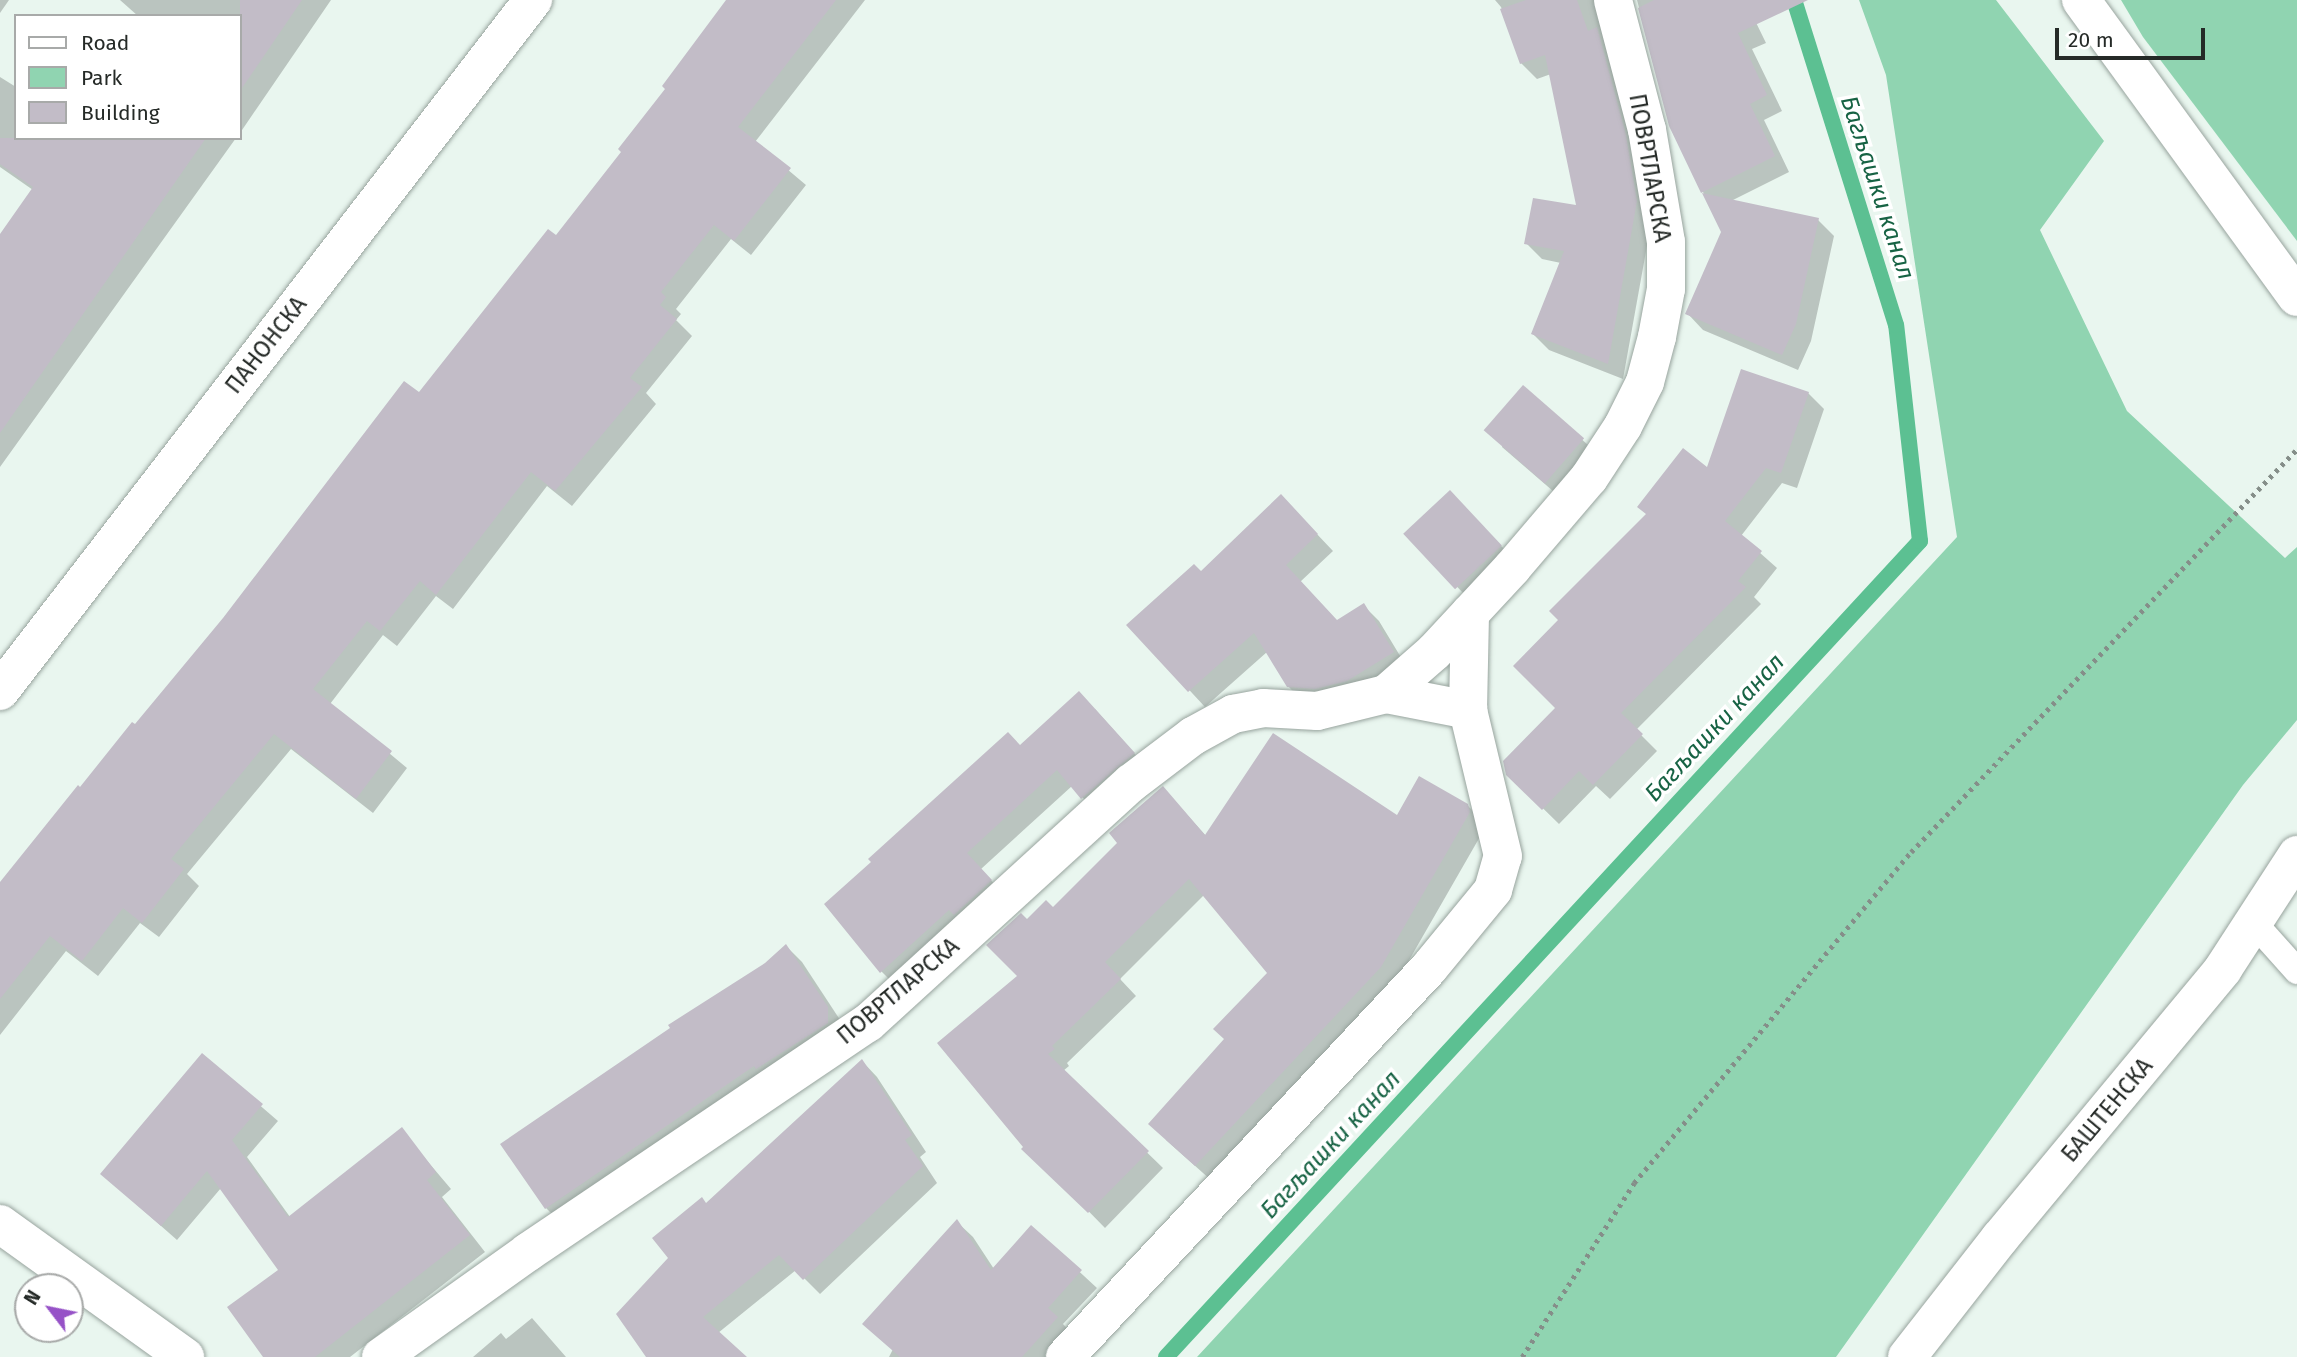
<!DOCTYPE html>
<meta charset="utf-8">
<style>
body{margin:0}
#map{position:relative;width:2297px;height:1357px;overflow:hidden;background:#e9f6ef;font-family:"Fira Sans",sans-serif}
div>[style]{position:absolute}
.green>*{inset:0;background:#90d4b1}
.shadow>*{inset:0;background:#0003;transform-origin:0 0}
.stream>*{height:16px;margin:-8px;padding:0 8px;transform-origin:8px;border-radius:8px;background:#5cc092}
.building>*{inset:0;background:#c2bcc7;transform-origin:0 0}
.path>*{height:4.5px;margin-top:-2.25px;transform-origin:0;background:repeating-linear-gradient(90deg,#858e89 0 3.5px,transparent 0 8.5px)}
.roads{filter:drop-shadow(0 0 2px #98a49e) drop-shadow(0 0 2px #98a49e)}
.service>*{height:26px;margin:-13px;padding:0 13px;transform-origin:13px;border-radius:13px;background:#fff}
.minor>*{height:38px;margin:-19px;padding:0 19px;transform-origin:19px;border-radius:19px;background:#fff}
span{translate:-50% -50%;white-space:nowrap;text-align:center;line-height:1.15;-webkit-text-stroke:7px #fff;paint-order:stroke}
.street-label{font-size:23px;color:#252a27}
.water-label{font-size:24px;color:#176344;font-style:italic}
.legend{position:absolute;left:14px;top:14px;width:228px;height:126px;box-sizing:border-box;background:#fff;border:2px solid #a8aaa9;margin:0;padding:9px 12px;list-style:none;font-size:21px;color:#252a27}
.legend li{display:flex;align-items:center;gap:14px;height:35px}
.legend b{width:35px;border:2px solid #a8aaa9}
.north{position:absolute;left:14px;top:1273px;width:70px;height:70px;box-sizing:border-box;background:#fff;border:2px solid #a8aaa9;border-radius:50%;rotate:302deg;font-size:19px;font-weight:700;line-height:28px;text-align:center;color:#252a27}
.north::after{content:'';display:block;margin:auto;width:24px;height:32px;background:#9652c7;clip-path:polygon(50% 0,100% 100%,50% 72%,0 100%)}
.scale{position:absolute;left:2055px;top:28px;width:150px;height:32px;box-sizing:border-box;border:4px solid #252a27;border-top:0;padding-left:9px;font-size:21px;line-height:24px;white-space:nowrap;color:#252a27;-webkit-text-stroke:5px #fff;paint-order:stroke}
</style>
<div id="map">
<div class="green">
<i style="clip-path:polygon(1859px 0,1996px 0,2104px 141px,2040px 230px,2127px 411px,2285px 558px,2297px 547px,2297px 720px,2243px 785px,1836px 1357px,1197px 1357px,1957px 537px,1886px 75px)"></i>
<i style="clip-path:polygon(2121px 0,2297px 0,2297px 241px,2143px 37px)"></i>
</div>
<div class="shadow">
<i style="clip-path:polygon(0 0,9px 0,0 13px)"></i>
<i style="clip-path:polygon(120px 0,331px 0,240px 133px,240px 16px,138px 16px)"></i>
<i style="clip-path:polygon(730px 0,865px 0,755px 142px,806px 185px,751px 255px,731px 239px,676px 309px,681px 314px,676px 320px,692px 336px,646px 393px,656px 404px,572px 506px,547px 486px,453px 609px,436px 596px,397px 646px,383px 635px,330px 704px,407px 768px,373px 813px,291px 749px,187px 874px,199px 886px,159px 937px,140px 923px,98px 976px,66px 951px,0 1035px,0 886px,556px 238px,624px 152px)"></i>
<i style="clip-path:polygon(1495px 0,1614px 0,1652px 218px,1623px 379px,1549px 350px,1533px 334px,1561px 263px,1542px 259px,1526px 243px,1579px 208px,1551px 74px,1537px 79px,1521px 63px,1501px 7px)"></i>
<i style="clip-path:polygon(1637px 0,1745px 0,1766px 43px,1752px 49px,1782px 111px,1764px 120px,1789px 172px,1731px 201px,1818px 220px,1834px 236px,1811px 341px,1798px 370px,1703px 330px,1688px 314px,1723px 232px,1670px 126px)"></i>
<i style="clip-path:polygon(0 77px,16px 87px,16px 138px,236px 138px,0 467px,0 237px,33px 190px,0 167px)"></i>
<i style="clip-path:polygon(1524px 387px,1599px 455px,1561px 498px,1502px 447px)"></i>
<i style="clip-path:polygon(1808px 393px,1824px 409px,1797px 488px,1782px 483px,1741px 536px,1777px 568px,1754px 597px,1761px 604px,1636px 730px,1657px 751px,1610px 799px,1596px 786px,1559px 824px,1508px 774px,1558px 708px,1708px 470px)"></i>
<i style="left:1450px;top:493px;width:96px;height:60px;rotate:46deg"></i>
<i style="clip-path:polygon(1297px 513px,1333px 551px,1300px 582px,1337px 621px,1363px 605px,1379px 621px,1408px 669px,1304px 703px,1288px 686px,1267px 652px,1205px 707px,1129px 625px,1201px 573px)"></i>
<i style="clip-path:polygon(1095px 709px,1149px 770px,1098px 814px,1072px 786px,981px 869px,1006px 897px,897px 987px,881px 971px,1021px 747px)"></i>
<i style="clip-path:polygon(1163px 788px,1207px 837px,1398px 817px,1467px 805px,1484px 822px,1485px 828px,1396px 983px,1212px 1181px,1166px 1140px,1269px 973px,1204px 895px,1120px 979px,1136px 996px,1067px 1063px,1069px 1066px,1063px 1071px,1163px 1168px,1105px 1228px,1013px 1134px,1019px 976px,1027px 921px,1053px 909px,1120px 843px)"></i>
<i style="clip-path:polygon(786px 946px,802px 962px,850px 1035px,562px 1224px,546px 1208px)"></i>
<i style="clip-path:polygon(202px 1055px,278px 1121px,247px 1157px,290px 1217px,401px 1130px,451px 1189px,442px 1197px,485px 1252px,350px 1357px,266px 1357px,280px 1270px,221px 1188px,177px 1240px,102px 1174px)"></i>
<i style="clip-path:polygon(862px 1061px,877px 1077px,926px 1152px,920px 1157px,937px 1183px,820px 1294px,796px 1270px,718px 1333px,743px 1357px,655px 1357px,670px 1258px,707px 1205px)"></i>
<i style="clip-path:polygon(957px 1222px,973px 1237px,994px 1269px,1031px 1227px,1097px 1288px,1063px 1324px,1072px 1334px,1052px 1357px,889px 1357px)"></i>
<i style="clip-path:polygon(532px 1318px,566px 1357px,473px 1357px,501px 1333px,506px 1339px)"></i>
</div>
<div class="stream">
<i style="left:1166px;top:1357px;width:1111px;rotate:-47.26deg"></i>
<i style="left:1920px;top:541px;width:217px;rotate:-96.3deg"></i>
<i style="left:1896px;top:325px;width:341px;rotate:-107.4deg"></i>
</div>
<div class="building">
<i style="clip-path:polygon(240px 0,302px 0,240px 91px)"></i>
<i style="clip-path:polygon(726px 0,836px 0,738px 127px,791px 168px,734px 241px,714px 225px,661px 292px,666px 297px,660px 305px,677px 319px,630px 378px,642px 387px,555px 491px,531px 472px,436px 595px,420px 581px,380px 631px,367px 621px,313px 689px,392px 751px,356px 799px,274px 734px,171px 859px,184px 869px,142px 923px,123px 908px,82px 961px,50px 936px,0 999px,0 882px,78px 785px,80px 787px,132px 722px,135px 724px,223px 618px,404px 381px,419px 392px,548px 229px,556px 235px,621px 152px,618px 149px,665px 89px,662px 86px)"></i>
<i style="clip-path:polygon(1526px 0,1577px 0,1588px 31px,1597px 27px,1626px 135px,1637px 201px,1608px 364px,1531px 334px,1564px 251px,1524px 244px,1533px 198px,1576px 205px,1545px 55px,1520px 64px,1500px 9px)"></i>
<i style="clip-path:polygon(1654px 0,1808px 0,1738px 33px,1767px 95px,1750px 104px,1775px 156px,1701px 193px,1669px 126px,1638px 8px)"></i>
<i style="clip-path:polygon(0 138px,206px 138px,0 433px,0 234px,33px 187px,0 164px)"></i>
<i style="clip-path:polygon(1702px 193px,1819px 218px,1796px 324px,1782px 355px,1685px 314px,1721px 232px)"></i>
<i style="clip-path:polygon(1741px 369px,1809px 392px,1781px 473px,1766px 468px,1725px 521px,1762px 551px,1738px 581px,1746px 587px,1621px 713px,1643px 734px,1593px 785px,1579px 771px,1542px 810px,1506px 775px,1503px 761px,1555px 708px,1513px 666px,1558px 620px,1549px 611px,1646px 514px,1637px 507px,1683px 448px,1707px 467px)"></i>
<i style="left:1523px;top:385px;width:81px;height:60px;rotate:41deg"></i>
<i style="left:1450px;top:490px;width:76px;height:64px;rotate:47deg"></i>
<i style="clip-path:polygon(1281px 494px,1318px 534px,1286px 565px,1337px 620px,1364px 603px,1394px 652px,1347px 681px,1315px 689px,1287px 687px,1254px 633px,1188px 692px,1126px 625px,1194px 564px,1201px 571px)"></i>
<i style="clip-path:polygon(1079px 691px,1135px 753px,1081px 799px,1057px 770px,967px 853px,992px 880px,954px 915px,949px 910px,880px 973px,824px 904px,871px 862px,868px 859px,1008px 732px,1020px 745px)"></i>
<i style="clip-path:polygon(1273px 733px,1397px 815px,1419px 776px,1468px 804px,1470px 812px,1381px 967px,1195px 1166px,1148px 1124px,1224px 1039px,1213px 1029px,1267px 973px,1189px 879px,1105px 962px,1121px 979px,1052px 1046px,1055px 1049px,1048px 1054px,1149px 1151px,1088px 1213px,1021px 1149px,1023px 1147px,937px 1043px,1017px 976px,986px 945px,1021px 913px,1027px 919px,1046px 900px,1053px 907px,1117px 843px,1109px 833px,1163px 786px,1205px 835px)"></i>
<i style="clip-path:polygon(786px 944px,828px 1007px,828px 1023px,756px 1069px,754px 1066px,545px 1209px,500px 1144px,670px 1028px,668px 1025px,765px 963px)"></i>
<i style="clip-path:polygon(202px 1053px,263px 1104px,232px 1140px,288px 1217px,402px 1127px,436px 1172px,427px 1180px,470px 1235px,315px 1357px,263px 1357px,227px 1307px,278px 1270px,207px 1171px,161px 1226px,100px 1174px)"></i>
<i style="clip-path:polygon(862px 1059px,912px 1135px,905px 1140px,923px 1166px,803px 1280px,779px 1255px,703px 1317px,747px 1357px,646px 1357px,616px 1314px,668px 1258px,652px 1238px,702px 1197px,706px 1203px)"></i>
<i style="clip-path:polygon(957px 1219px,991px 1270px,1031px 1225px,1082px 1270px,1048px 1308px,1058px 1317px,1022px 1357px,900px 1357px,862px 1324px)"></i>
</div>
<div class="path">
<i style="left:1522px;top:1357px;width:207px;rotate:-57.2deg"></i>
<i style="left:1634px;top:1183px;width:432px;rotate:-50.1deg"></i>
<i style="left:1911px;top:852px;width:558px;rotate:-46.23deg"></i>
</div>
<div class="roads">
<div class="service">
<i style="left:2255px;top:924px;width:63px;rotate:48.2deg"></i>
</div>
<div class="minor">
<i style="left:2081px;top:0;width:367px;rotate:54deg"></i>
<i style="left:0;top:691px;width:873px;rotate:-52.36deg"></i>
<i style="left:1386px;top:694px;width:84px;rotate:11deg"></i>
<i style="left:0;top:1224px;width:228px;rotate:35.7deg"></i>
<i style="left:381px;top:1357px;width:181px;rotate:-35.5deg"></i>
<i style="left:528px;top:1252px;width:410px;rotate:-34deg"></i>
<i style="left:868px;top:1023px;width:356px;rotate:-42.4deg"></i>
<i style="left:1131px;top:783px;width:78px;rotate:-37.2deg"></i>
<i style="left:1193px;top:736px;width:46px;rotate:-28.8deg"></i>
<i style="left:1233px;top:714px;width:31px;rotate:-11deg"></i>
<i style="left:1263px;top:708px;width:54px;rotate:3.2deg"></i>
<i style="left:1317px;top:711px;width:71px;rotate:-13.8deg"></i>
<i style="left:1386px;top:694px;width:64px;rotate:-41.2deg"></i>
<i style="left:1434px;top:652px;width:115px;rotate:-47.1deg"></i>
<i style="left:1512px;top:568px;width:118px;rotate:-49.5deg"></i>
<i style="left:1589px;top:478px;width:62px;rotate:-56.8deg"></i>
<i style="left:1623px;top:426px;width:49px;rotate:-63.4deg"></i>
<i style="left:1645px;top:382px;width:47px;rotate:-75.1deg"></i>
<i style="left:1657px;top:337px;width:49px;rotate:-79.4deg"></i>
<i style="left:1666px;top:289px;width:47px;rotate:-90deg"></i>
<i style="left:1666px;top:242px;width:114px;rotate:-99.6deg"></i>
<i style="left:1647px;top:130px;width:134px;rotate:-104.7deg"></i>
<i style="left:1065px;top:1357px;width:533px;rotate:-46.9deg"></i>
<i style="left:1429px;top:968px;width:101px;rotate:-50.6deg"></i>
<i style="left:1493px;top:890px;width:35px;rotate:-74deg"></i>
<i style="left:1503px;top:856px;width:150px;rotate:-103.5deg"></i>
<i style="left:1468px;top:710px;width:97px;rotate:-88.8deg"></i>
<i style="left:1907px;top:1357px;width:151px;rotate:-52deg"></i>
<i style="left:2000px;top:1238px;width:349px;rotate:-50.3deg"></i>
<i style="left:2223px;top:969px;width:136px;rotate:-57deg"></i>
</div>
</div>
<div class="street-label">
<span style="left:1650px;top:168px;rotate:80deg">ПОВРТЛАРСКА</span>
<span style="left:266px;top:345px;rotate:-52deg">ПАНОНСКА</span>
<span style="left:898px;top:991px;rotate:-40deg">ПОВРТЛАРСКА</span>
<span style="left:2107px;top:1110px;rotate:-50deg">БАШТЕНСКА</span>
</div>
<div class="water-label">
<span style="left:1877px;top:188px;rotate:72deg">Багљашки канал</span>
<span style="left:1715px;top:728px;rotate:-47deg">Багљашки канал</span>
<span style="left:1331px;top:1145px;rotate:-47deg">Багљашки канал</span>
</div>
<ul class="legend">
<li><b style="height:9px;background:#fff"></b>Road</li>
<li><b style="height:19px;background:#90d4b1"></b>Park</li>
<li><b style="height:19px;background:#c2bcc7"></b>Building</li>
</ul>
<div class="north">N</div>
<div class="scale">20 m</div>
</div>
